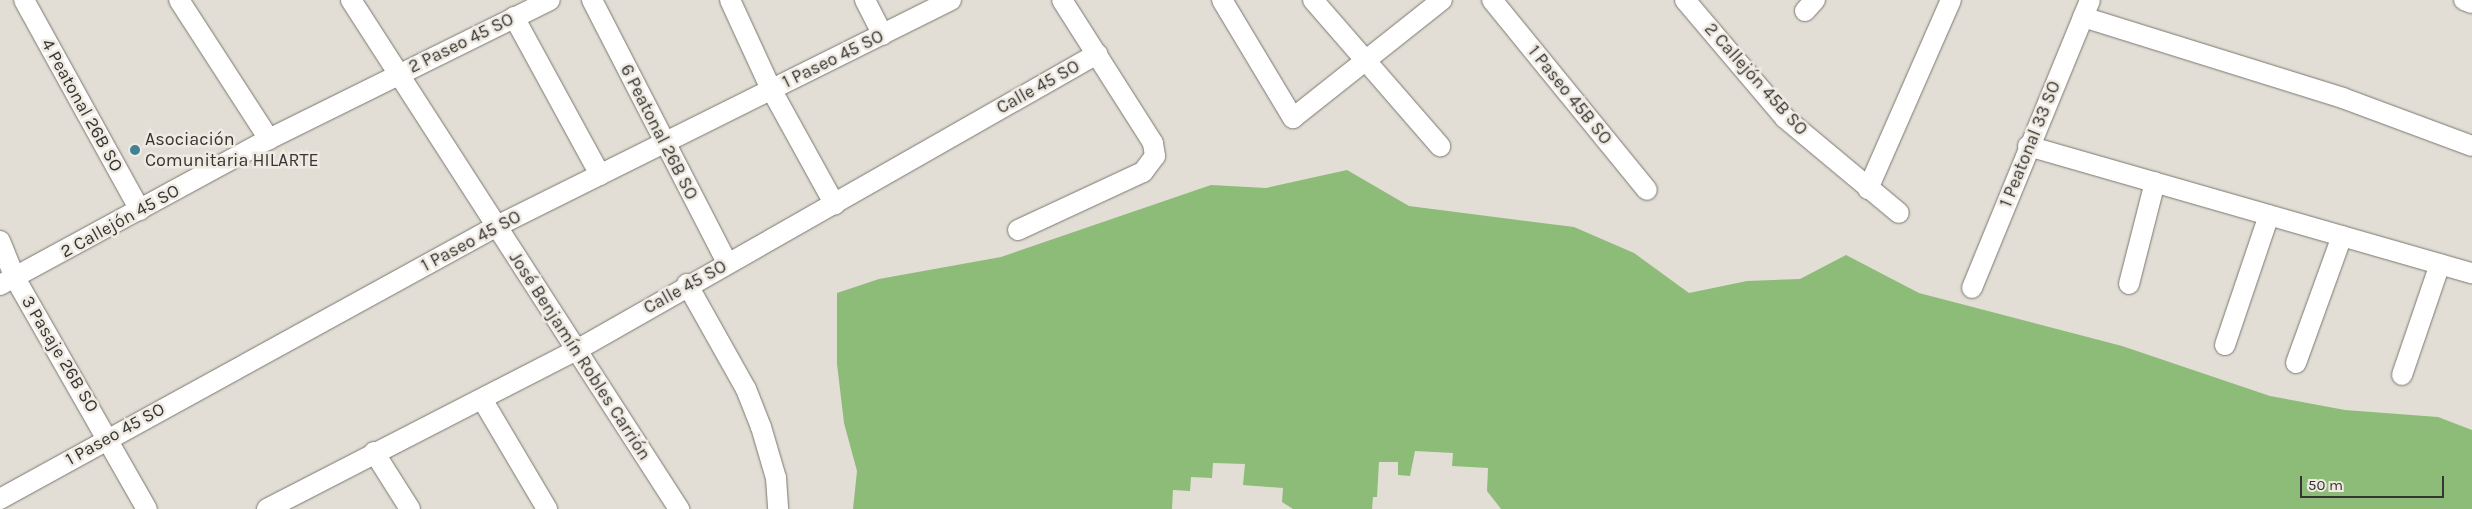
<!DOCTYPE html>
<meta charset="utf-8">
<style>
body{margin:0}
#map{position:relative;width:2472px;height:509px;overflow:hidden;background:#e2ded5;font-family:Karla,sans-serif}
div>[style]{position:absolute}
.water>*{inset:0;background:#8dbc79}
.roads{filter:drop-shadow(0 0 1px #7b7770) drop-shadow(0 0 1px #7b7770)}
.minor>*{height:20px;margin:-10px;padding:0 10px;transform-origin:10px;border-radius:10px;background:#fff}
.dots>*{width:14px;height:14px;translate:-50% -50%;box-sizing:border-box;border:2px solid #efebe3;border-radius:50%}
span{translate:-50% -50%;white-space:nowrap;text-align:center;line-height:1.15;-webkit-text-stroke:5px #efebe3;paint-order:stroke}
.street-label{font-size:18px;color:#373532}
.poi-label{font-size:18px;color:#373532}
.left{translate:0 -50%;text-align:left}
.scale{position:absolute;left:2300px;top:476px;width:144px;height:22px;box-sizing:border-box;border:2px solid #373532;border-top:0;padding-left:6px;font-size:15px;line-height:18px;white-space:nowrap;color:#373532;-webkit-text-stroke:4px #efebe3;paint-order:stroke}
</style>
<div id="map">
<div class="water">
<i style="clip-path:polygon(1347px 170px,1409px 206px,1574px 227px,1634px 253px,1689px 293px,1747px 281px,1800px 279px,1846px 255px,1919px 293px,2122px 346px,2270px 396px,2345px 410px,2438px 417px,2472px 430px,2472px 509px,1501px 509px,1487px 491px,1488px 468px,1452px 466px,1453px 453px,1415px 451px,1410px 476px,1398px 475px,1398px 462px,1379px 462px,1377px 497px,1373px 497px,1372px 509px,1293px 509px,1282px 502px,1283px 488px,1243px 485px,1245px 464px,1213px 463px,1212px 478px,1191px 477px,1190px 491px,1173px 490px,1172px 509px,853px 509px,857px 471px,844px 423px,837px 364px,837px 293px,879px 279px,1001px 257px,1211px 185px,1266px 188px)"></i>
</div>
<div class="roads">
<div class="minor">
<i style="left:24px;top:0;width:240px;rotate:61.1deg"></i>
<i style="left:179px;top:0;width:166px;rotate:57.1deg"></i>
<i style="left:351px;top:0;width:606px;rotate:57.2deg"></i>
<i style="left:592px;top:0;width:296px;rotate:62.8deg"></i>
<i style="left:730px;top:0;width:98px;rotate:65.3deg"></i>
<i style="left:771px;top:89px;width:132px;rotate:61.1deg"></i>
<i style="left:865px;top:0;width:39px;rotate:63deg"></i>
<i style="left:1222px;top:0;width:138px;rotate:59deg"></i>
<i style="left:1293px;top:118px;width:190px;rotate:-38.4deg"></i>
<i style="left:1313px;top:0;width:194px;rotate:49deg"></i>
<i style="left:1492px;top:0;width:245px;rotate:50.8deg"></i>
<i style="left:1685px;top:0;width:155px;rotate:49.7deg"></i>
<i style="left:1785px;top:118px;width:148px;rotate:39.8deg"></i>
<i style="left:2464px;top:0;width:9px;rotate:21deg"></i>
<i style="left:1805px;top:11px;width:15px;rotate:-48deg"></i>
<i style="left:514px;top:17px;width:180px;rotate:61.4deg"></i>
<i style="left:2083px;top:17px;width:272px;rotate:17.3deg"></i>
<i style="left:2343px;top:98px;width:138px;rotate:20.4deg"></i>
<i style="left:2028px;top:146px;width:462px;rotate:16deg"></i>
<i style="left:1868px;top:189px;width:206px;rotate:-66.3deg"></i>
<i style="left:1018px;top:230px;width:138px;rotate:-24.9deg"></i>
<i style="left:1143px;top:172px;width:20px;rotate:-53deg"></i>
<i style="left:1155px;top:156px;width:13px;rotate:-99deg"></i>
<i style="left:1153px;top:143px;width:169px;rotate:-122.5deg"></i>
<i style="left:0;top:241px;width:40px;rotate:68deg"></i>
<i style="left:15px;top:278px;width:266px;rotate:60.3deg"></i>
<i style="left:687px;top:284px;width:120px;rotate:60.7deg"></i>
<i style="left:746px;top:389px;width:41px;rotate:68.5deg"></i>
<i style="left:761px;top:427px;width:53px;rotate:73.6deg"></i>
<i style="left:776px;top:478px;width:31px;rotate:86deg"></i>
<i style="left:2129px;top:284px;width:105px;rotate:-75.7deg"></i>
<i style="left:0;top:285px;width:306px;rotate:-28.5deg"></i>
<i style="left:269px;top:139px;width:313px;rotate:-26.3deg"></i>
<i style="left:1972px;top:288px;width:311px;rotate:-67.7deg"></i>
<i style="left:2225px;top:345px;width:137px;rotate:-71.3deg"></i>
<i style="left:2296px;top:363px;width:135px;rotate:-70.1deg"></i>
<i style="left:2402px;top:375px;width:117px;rotate:-71.1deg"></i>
<i style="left:482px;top:399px;width:128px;rotate:59.4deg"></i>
<i style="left:374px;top:452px;width:67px;rotate:57.7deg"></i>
<i style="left:0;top:499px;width:567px;rotate:-28.78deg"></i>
<i style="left:497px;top:226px;width:507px;rotate:-26.46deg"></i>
<i style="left:267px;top:509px;width:346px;rotate:-27.2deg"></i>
<i style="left:575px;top:351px;width:601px;rotate:-29.64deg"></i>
</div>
</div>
<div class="dots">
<i style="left:135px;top:150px;background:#408293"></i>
</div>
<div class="street-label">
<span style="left:461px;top:43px;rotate:-26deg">2 Paseo 45 SO</span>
<span style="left:833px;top:59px;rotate:-26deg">1 Paseo 45 SO</span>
<span style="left:1756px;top:79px;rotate:48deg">2 Callejón 45B SO</span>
<span style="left:1038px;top:87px;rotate:-29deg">Calle 45 SO</span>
<span style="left:1570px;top:95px;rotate:51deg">1 Paseo 45B SO</span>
<span style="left:82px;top:105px;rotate:61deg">4 Peatonal 26B SO</span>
<span style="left:659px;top:132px;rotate:63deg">6 Peatonal 26B SO</span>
<span style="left:2030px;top:144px;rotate:-68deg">1 Peatonal 33 SO</span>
<span style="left:120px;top:221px;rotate:-29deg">2 Callejón 45 SO</span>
<span style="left:471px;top:241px;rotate:-28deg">1 Paseo 45 SO</span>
<span style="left:685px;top:287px;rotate:-29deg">Calle 45 SO</span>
<span style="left:60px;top:354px;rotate:59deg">3 Pasaje 26B SO</span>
<span style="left:580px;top:356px;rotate:57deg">José Benjamín Robles Carrión</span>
<span style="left:115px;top:434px;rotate:-29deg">1 Paseo 45 SO</span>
</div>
<div class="poi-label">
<span class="left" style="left:145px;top:150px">Asociación<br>Comunitaria HILARTE</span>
</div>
<div class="scale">50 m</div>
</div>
